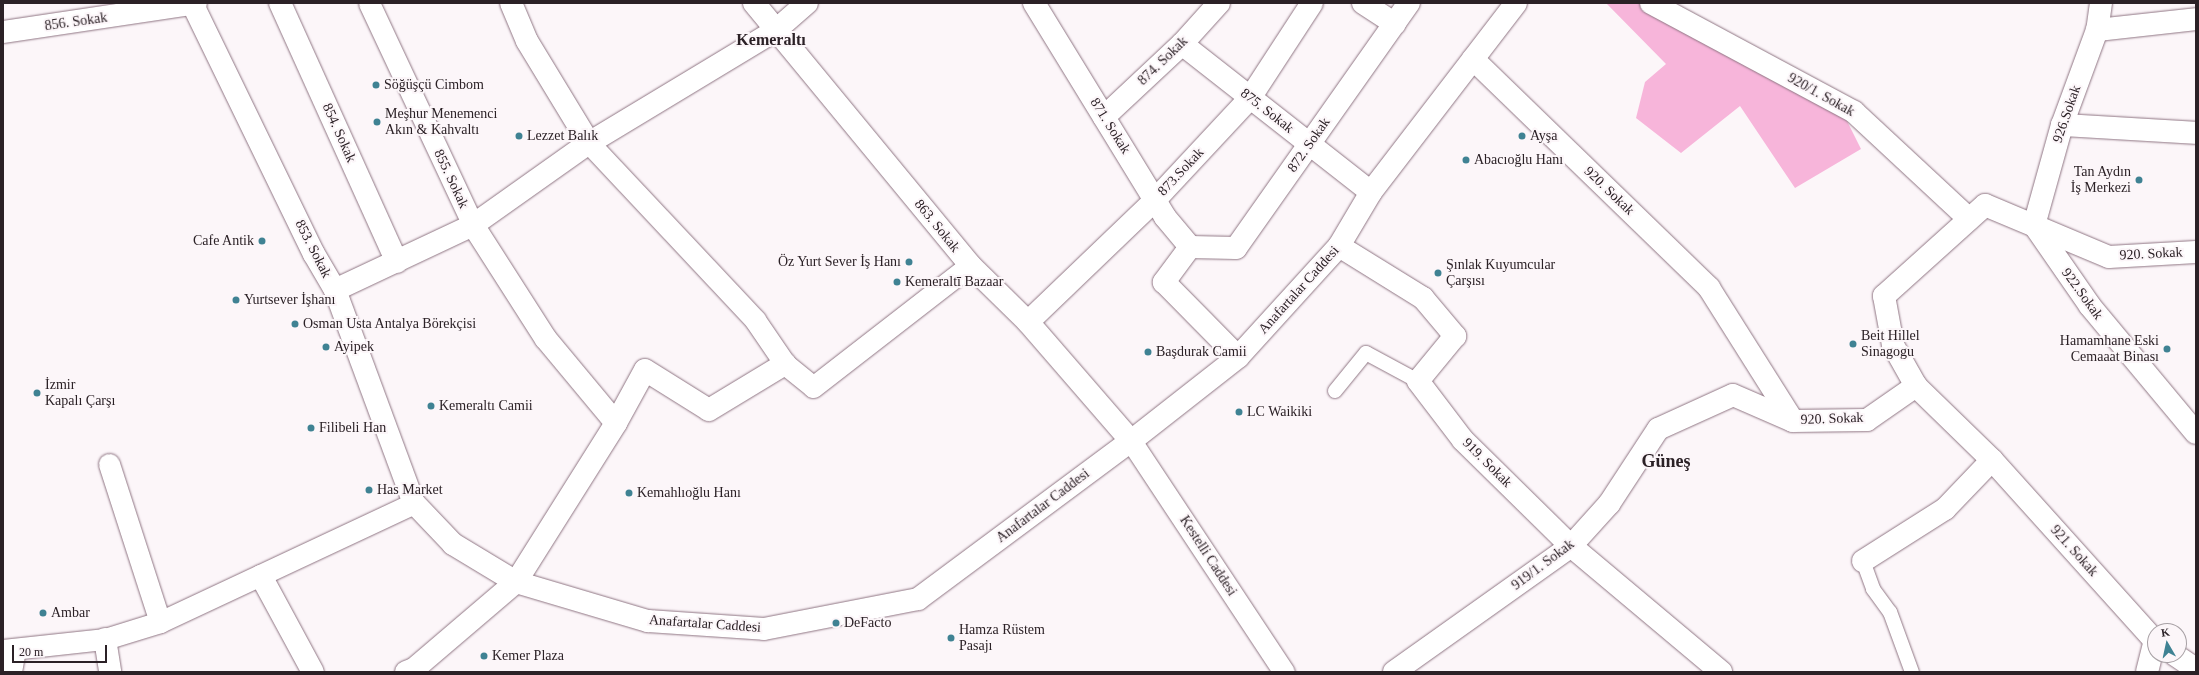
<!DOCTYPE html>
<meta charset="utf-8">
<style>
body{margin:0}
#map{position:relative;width:2199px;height:675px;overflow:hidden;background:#fcf6f9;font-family:"Times New Roman",serif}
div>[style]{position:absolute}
.green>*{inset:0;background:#f7b5da}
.roads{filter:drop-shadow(0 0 1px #8f7583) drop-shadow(0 0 1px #8f7583)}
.service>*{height:14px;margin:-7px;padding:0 7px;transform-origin:7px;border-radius:7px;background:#fff}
.pedestrian>*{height:21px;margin:-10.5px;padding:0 10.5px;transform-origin:10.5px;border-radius:10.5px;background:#fff}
.minor>*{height:22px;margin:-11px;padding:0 11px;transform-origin:11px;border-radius:11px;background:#fff}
.dots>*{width:11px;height:11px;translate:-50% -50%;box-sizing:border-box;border:2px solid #fcf6f9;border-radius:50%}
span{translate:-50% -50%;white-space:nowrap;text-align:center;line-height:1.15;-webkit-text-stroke:4px #fcf6f9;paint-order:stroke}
.street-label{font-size:14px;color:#2b2126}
.poi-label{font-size:14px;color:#2b2126}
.left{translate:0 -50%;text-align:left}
.right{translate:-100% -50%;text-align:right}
.quarter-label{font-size:16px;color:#2b2126;font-weight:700}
.district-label{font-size:18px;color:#2b2126;font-weight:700}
.frame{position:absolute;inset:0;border:4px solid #2b2126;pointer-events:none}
.north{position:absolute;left:2147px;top:623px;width:40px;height:40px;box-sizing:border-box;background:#fcf6f9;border:1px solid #a8a1a5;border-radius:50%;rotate:351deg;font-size:11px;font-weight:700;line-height:16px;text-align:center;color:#2b2126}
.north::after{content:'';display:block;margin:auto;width:14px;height:18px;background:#3f8293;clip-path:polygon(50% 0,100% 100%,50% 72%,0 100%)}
.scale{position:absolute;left:12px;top:645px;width:95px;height:18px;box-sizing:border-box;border:2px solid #2b2126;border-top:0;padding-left:5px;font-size:12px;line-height:14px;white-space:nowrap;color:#2b2126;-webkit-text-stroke:3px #fcf6f9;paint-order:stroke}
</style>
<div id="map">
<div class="green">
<i style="clip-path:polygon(1606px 3px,1651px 3px,1838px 103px,1861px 149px,1795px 188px,1740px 106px,1681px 153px,1636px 118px,1645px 82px,1666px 64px)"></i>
</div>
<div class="roads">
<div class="service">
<i style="left:1335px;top:391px;width:49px;rotate:-50.8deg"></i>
<i style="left:1366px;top:353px;width:59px;rotate:28.3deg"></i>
<i style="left:1863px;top:561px;width:30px;rotate:70deg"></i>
<i style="left:1873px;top:589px;width:29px;rotate:54deg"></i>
<i style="left:1890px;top:612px;width:64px;rotate:69.9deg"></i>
</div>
<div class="pedestrian">
<i style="left:369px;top:3px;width:245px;rotate:64.9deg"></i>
<i style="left:589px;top:143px;width:243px;rotate:46.8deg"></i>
<i style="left:755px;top:320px;width:53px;rotate:55.7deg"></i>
<i style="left:785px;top:364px;width:36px;rotate:39deg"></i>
<i style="left:813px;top:387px;width:199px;rotate:-37.8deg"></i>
<i style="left:1131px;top:441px;width:277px;rotate:56.5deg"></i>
<i style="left:109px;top:464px;width:166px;rotate:72.1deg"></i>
<i style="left:3px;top:650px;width:103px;rotate:-6.2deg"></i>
<i style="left:105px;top:639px;width:58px;rotate:-17.2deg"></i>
<i style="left:160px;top:622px;width:280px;rotate:-25.1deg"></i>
</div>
<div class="minor">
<i style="left:192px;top:3px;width:279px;rotate:64.1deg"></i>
<i style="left:314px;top:254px;width:42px;rotate:59.7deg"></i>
<i style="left:335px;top:290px;width:227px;rotate:69.7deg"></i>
<i style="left:414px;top:503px;width:57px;rotate:46.4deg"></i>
<i style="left:453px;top:544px;width:74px;rotate:31.1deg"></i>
<i style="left:516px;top:582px;width:138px;rotate:16.5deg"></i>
<i style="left:648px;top:621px;width:116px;rotate:3.9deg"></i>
<i style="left:764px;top:629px;width:157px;rotate:-11deg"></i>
<i style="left:918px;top:599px;width:265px;rotate:-36.6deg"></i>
<i style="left:1131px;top:441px;width:136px;rotate:-38.1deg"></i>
<i style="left:1238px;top:357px;width:150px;rotate:-47.7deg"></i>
<i style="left:1339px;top:246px;width:63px;rotate:-59.3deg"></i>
<i style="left:1371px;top:192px;width:238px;rotate:-52.5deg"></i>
<i style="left:280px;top:3px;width:284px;rotate:65.7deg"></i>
<i style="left:511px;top:3px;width:41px;rotate:67.2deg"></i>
<i style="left:527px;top:41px;width:119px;rotate:58.7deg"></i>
<i style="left:754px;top:3px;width:340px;rotate:50.5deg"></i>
<i style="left:970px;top:265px;width:81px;rotate:44.5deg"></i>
<i style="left:1028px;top:322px;width:157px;rotate:49.1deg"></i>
<i style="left:1034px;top:3px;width:251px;rotate:58.5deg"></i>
<i style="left:1165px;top:217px;width:39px;rotate:50deg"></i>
<i style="left:1363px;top:3px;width:38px;rotate:33deg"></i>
<i style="left:1651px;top:3px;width:230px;rotate:28.2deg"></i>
<i style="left:1854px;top:112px;width:157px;rotate:42.9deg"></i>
<i style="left:2101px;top:3px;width:27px;rotate:98deg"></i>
<i style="left:2097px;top:30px;width:101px;rotate:110.2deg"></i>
<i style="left:2062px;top:125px;width:104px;rotate:105.6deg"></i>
<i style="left:2034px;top:225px;width:98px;rotate:55.3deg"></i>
<i style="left:2090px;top:306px;width:165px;rotate:50.2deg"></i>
<i style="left:2097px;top:30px;width:100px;rotate:-6.3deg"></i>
<i style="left:3px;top:32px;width:195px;rotate:-8.5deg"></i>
<i style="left:1182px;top:44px;width:240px;rotate:38.1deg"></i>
<i style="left:1473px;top:59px;width:329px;rotate:44.1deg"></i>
<i style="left:1709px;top:288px;width:157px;rotate:57.7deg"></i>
<i style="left:1104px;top:117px;width:107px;rotate:-43.1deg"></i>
<i style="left:1182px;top:44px;width:55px;rotate:-47.9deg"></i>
<i style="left:2062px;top:125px;width:134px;rotate:3.4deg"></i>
<i style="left:473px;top:225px;width:135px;rotate:57.4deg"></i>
<i style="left:546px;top:339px;width:109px;rotate:50.2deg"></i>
<i style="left:1339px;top:246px;width:99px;rotate:31.8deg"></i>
<i style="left:1423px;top:298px;width:50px;rotate:49.9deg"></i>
<i style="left:1455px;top:336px;width:58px;rotate:129.4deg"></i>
<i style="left:1418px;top:381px;width:74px;rotate:52.7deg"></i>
<i style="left:1463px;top:440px;width:151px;rotate:44.5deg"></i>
<i style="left:1571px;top:546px;width:196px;rotate:40deg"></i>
<i style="left:1190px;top:247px;width:46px;rotate:1.2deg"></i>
<i style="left:1236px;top:248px;width:300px;rotate:-54.8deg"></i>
<i style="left:1190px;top:247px;width:44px;rotate:126.6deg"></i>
<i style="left:1164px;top:282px;width:105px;rotate:45.4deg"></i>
<i style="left:335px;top:290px;width:153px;rotate:-25.2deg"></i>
<i style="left:473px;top:225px;width:142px;rotate:-35.3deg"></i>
<i style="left:589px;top:143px;width:218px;rotate:-31.1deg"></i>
<i style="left:776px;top:30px;width:41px;rotate:-41.1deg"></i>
<i style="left:1028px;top:322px;width:176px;rotate:-43.8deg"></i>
<i style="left:1155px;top:200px;width:139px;rotate:-47deg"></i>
<i style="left:1250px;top:98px;width:113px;rotate:-56.9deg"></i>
<i style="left:1863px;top:561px;width:97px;rotate:-32.4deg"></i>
<i style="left:1945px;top:509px;width:68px;rotate:-46.2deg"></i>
<i style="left:261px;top:576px;width:109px;rotate:61.6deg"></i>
<i style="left:105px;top:639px;width:33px;rotate:81deg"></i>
<i style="left:2155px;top:641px;width:244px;rotate:-132deg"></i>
<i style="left:1992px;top:460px;width:106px;rotate:-135.8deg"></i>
<i style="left:1916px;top:386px;width:47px;rotate:-119.3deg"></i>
<i style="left:1893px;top:345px;width:50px;rotate:-100.4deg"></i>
<i style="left:1884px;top:296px;width:136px;rotate:-42deg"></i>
<i style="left:1985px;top:205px;width:134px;rotate:22.8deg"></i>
<i style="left:2109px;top:257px;width:87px;rotate:-3.3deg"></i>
<i style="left:2175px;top:655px;width:25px;rotate:34deg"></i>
<i style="left:11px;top:672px;width:22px;rotate:-80deg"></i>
<i style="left:406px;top:672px;width:9px;rotate:-21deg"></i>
<i style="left:414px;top:669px;width:134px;rotate:-40.5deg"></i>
<i style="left:516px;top:582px;width:188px;rotate:-57.8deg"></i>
<i style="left:616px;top:423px;width:60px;rotate:-61.3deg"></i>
<i style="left:645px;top:370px;width:75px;rotate:32deg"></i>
<i style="left:709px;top:410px;width:89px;rotate:-31.2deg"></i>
<i style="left:1394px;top:672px;width:217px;rotate:-35.4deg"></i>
<i style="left:1571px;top:546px;width:57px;rotate:-47.9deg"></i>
<i style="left:1609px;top:504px;width:90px;rotate:-56.8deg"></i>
<i style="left:1658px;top:429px;width:82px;rotate:-24.4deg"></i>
<i style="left:1733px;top:395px;width:65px;rotate:23.4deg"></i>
<i style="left:1793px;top:421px;width:74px;rotate:-0.8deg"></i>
<i style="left:1867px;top:420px;width:60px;rotate:-34.8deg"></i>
<i style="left:2147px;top:672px;width:32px;rotate:-76deg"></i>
</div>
</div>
<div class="dots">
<i style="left:376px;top:85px;background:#3f8293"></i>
<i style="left:377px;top:122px;background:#3f8293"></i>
<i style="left:519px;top:136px;background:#3f8293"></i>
<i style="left:1522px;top:136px;background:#3f8293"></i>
<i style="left:1466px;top:160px;background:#3f8293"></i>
<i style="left:2139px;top:180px;background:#3f8293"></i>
<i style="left:262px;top:241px;background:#3f8293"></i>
<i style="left:909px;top:262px;background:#3f8293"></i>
<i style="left:1438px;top:273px;background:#3f8293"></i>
<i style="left:897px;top:282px;background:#3f8293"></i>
<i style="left:236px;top:300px;background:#3f8293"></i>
<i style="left:295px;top:324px;background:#3f8293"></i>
<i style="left:1853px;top:344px;background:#3f8293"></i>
<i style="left:326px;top:347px;background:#3f8293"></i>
<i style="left:2167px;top:349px;background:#3f8293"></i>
<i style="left:1148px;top:352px;background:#3f8293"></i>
<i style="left:37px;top:393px;background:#3f8293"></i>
<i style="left:431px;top:406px;background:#3f8293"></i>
<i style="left:1239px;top:412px;background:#3f8293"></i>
<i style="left:311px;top:428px;background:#3f8293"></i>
<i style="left:369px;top:490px;background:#3f8293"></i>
<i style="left:629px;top:493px;background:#3f8293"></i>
<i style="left:43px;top:613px;background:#3f8293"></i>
<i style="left:836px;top:623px;background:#3f8293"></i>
<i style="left:951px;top:638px;background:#3f8293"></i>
<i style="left:484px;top:656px;background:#3f8293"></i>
</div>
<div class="street-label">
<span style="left:76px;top:22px;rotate:-8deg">856. Sokak</span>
<span style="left:1163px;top:61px;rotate:-44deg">874. Sokak</span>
<span style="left:1821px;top:95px;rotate:29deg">920/1. Sokak</span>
<span style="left:1267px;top:111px;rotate:38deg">875. Sokak</span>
<span style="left:2067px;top:114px;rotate:-71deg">926.Sokak</span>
<span style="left:1110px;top:126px;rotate:58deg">871. Sokak</span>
<span style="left:339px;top:133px;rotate:66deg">854. Sokak</span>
<span style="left:1309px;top:145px;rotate:-55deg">872. Sokak</span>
<span style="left:1181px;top:172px;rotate:-47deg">873.Sokak</span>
<span style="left:451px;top:179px;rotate:65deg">855. Sokak</span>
<span style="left:1609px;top:191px;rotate:44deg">920. Sokak</span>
<span style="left:937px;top:226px;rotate:51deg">863. Sokak</span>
<span style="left:313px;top:249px;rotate:63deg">853. Sokak</span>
<span style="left:2151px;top:254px;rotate:-3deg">920. Sokak</span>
<span style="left:1299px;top:290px;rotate:-48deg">Anafartalar Caddesi</span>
<span style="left:2082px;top:294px;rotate:54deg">922.Sokak</span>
<span style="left:1832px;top:419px;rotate:-2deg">920. Sokak</span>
<span style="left:1487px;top:463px;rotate:45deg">919. Sokak</span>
<span style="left:1043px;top:506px;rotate:-37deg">Anafartalar Caddesi</span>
<span style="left:2074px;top:551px;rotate:48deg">921. Sokak</span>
<span style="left:1208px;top:556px;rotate:57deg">Kestelli Caddesi</span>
<span style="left:1543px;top:565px;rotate:-37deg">919/1. Sokak</span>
<span style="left:705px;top:624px;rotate:4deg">Anafartalar Caddesi</span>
</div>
<div class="poi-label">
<span class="left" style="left:384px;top:85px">Söğüşçü Cimbom</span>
<span class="left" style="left:385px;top:122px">Meşhur Menemenci<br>Akın &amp; Kahvaltı</span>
<span class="left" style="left:527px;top:136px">Lezzet Balık</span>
<span class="left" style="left:1530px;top:136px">Ayşa</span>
<span class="left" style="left:1474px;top:160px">Abacıoğlu Hanı</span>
<span class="right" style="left:2131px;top:180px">Tan Aydın<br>İş Merkezi</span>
<span class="right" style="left:254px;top:241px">Cafe Antik</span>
<span class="right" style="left:901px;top:262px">Öz Yurt Sever İş Hanı</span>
<span class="left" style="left:1446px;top:273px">Şınlak Kuyumcular<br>Çarşısı</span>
<span class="left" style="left:905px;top:282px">Kemeraltī Bazaar</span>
<span class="left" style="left:244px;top:300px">Yurtsever İşhanı</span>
<span class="left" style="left:303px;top:324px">Osman Usta Antalya Börekçisi</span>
<span class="left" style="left:1861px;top:344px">Beit Hillel<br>Sinagogu</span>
<span class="right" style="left:2159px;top:349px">Hamamhane Eski<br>Cemaaat Binası</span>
<span class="left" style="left:334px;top:347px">Ayipek</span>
<span class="left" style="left:1156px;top:352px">Başdurak Camii</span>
<span class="left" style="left:45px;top:393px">İzmir<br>Kapalı Çarşı</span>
<span class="left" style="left:439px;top:406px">Kemeraltı Camii</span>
<span class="left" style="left:1247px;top:412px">LC Waikiki</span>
<span class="left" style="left:319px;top:428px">Filibeli Han</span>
<span class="left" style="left:377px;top:490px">Has Market</span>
<span class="left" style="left:637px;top:493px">Kemahlıoğlu Hanı</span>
<span class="left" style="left:51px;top:613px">Ambar</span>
<span class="left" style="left:844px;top:623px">DeFacto</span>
<span class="left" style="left:959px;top:638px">Hamza Rüstem<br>Pasajı</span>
<span class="left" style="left:492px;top:656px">Kemer Plaza</span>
</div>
<div class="quarter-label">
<span style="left:771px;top:40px">Kemeraltı</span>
</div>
<div class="district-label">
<span style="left:1666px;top:461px">Güneş</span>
</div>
<div class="frame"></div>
<div class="north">K</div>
<div class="scale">20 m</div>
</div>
